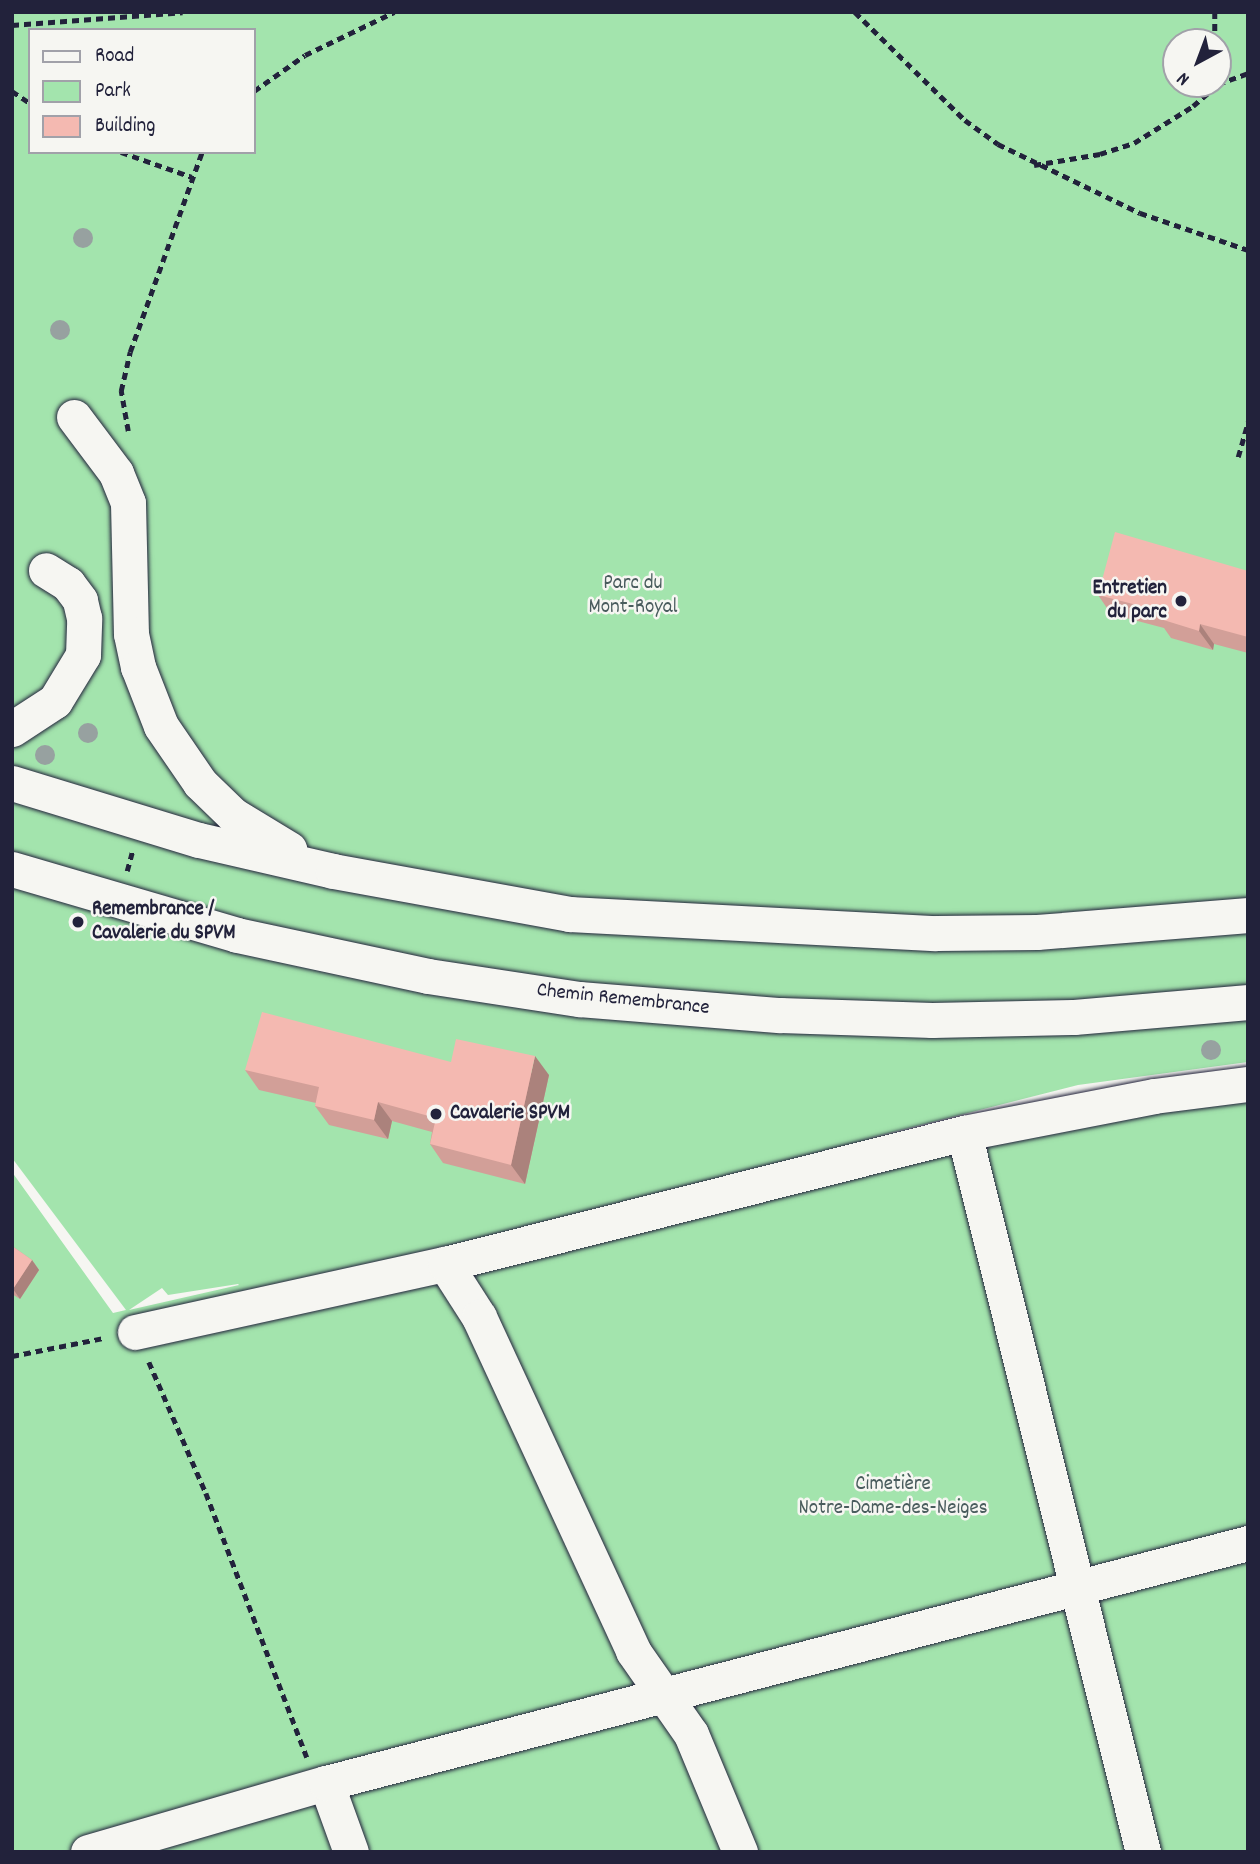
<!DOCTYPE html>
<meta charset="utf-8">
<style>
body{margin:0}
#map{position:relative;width:1260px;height:1864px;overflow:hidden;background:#f6f6f2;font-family:Dekko,sans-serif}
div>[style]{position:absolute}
.green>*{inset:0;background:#a3e4ad}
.path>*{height:4.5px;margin-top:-2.25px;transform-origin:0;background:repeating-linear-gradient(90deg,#22223b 0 7px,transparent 0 12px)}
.roads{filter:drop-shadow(0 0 2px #22223b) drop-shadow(0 0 2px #22223b)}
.minor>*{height:35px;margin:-17.5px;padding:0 17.5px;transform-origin:17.5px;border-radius:17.5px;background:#f6f6f2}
.trees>*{width:20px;height:20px;margin:-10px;border-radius:50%;background:#97a1a0}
.wall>*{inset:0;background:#d29f98}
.shaded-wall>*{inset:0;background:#ab827c}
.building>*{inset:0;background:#f4b9b1}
.dots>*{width:19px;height:19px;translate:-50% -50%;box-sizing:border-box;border:4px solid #f6f6f2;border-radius:50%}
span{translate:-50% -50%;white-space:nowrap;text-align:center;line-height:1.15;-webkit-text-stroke:5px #f6f6f2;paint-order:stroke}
.park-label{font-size:21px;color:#495c5d}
.poi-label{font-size:21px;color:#22223b;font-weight:700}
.right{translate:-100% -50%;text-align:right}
.left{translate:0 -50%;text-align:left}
.street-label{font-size:21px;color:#22223b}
.frame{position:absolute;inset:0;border:14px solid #22223b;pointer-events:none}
.legend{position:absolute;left:28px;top:28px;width:228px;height:126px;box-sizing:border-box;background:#f6f6f2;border:2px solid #a1a1a9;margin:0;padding:9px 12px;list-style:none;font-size:21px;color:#22223b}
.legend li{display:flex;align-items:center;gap:14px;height:35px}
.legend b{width:35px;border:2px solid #a1a1a9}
.north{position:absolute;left:1162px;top:28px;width:70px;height:70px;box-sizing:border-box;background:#f6f6f2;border:2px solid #a1a1a9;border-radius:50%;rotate:221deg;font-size:19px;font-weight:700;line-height:28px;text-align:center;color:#22223b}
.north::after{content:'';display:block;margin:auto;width:24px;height:32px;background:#22223b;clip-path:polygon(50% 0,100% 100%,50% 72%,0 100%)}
</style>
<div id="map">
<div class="green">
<i style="clip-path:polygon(evenodd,12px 12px,1248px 12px,1248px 1062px,1078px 1085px,862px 1140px,1012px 1106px,1248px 1069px,1248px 1852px,12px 1852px,12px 1172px,113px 1313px,126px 1310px,12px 1158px,12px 12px,30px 30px,254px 30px,254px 152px,30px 152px,30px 30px,12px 12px,1176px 42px,1218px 42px,1218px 84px,1176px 84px,1176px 42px,12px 12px,238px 1284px,239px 1285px,129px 1310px,162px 1288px,168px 1295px,238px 1284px)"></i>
</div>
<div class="path">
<i style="left:855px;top:12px;width:154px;rotate:44.5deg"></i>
<i style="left:965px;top:120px;width:41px;rotate:36deg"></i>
<i style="left:998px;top:144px;width:158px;rotate:25.9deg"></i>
<i style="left:1140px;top:213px;width:114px;rotate:18.9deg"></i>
<i style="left:1215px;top:12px;width:30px;rotate:90deg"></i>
<i style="left:12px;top:25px;width:171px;rotate:-4.3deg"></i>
<i style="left:1218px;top:84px;width:32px;rotate:-20deg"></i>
<i style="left:12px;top:91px;width:22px;rotate:34deg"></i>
<i style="left:254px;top:91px;width:62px;rotate:-35.2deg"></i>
<i style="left:305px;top:55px;width:99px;rotate:-25.8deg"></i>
<i style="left:121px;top:152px;width:75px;rotate:19.4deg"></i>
<i style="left:1034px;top:165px;width:67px;rotate:-9.5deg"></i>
<i style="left:1100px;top:154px;width:36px;rotate:-18deg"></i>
<i style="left:1134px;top:143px;width:70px;rotate:-32.1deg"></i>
<i style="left:1193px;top:106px;width:33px;rotate:-41deg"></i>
<i style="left:128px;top:431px;width:41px;rotate:-99.9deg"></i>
<i style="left:121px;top:391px;width:40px;rotate:-77deg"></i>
<i style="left:130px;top:352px;width:213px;rotate:-70.2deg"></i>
<i style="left:1238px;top:457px;width:37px;rotate:-74deg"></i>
<i style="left:127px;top:871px;width:20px;rotate:-75deg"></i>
<i style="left:12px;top:1356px;width:94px;rotate:-11.1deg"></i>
<i style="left:149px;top:1362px;width:143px;rotate:66.5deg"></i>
<i style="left:206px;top:1493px;width:283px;rotate:69.1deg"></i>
</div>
<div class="roads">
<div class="minor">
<i style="left:74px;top:417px;width:70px;rotate:53.1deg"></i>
<i style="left:116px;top:473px;width:32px;rotate:68deg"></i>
<i style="left:128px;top:503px;width:131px;rotate:88.7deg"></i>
<i style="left:131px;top:634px;width:34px;rotate:78deg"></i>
<i style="left:138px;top:667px;width:63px;rotate:68.7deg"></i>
<i style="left:161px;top:726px;width:69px;rotate:55.6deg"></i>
<i style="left:200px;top:783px;width:46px;rotate:44.1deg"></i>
<i style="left:233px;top:815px;width:66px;rotate:31.3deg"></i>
<i style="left:12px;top:729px;width:51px;rotate:-33.1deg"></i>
<i style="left:55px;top:701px;width:54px;rotate:-58.7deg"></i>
<i style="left:83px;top:655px;width:37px;rotate:-88deg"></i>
<i style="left:84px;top:618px;width:18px;rotate:-103deg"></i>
<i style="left:80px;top:600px;width:20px;rotate:-127deg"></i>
<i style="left:68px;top:584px;width:26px;rotate:-148deg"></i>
<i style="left:12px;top:783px;width:195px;rotate:17deg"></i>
<i style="left:199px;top:840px;width:138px;rotate:13deg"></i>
<i style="left:333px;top:871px;width:240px;rotate:10.3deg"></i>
<i style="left:569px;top:914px;width:367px;rotate:3deg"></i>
<i style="left:936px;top:933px;width:101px;rotate:-0.6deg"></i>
<i style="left:1037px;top:932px;width:212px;rotate:-4.6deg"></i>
<i style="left:12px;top:869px;width:234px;rotate:16.3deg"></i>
<i style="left:237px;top:935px;width:195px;rotate:12.1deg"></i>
<i style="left:428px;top:976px;width:153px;rotate:8.7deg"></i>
<i style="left:579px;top:999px;width:202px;rotate:4.6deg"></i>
<i style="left:780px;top:1015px;width:152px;rotate:1.9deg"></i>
<i style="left:932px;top:1020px;width:142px;rotate:-1.2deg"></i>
<i style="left:1074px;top:1017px;width:175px;rotate:-4.9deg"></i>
<i style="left:964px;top:1133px;width:741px;rotate:76.02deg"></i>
<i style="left:445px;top:1264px;width:63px;rotate:57.3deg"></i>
<i style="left:479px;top:1317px;width:368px;rotate:65.2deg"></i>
<i style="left:633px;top:1651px;width:101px;rotate:55.1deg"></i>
<i style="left:691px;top:1734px;width:128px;rotate:67.4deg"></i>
<i style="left:135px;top:1332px;width:317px;rotate:-12.4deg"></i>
<i style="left:445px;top:1264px;width:535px;rotate:-14.17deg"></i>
<i style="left:964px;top:1133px;width:194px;rotate:-11deg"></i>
<i style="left:1154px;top:1096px;width:95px;rotate:-7.3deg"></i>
<i style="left:326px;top:1783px;width:73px;rotate:70.1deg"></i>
<i style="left:88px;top:1852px;width:248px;rotate:-16.2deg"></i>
<i style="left:326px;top:1783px;width:953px;rotate:-14.59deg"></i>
</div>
</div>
<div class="trees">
<i style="left:83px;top:238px"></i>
<i style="left:60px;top:330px"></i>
<i style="left:88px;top:733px"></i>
<i style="left:45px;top:755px"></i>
<i style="left:1211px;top:1050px"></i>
</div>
<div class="wall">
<i style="clip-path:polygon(1248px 571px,1248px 653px,1214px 644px,1213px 650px,1171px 638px,1164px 628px,1111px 614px,1098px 595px)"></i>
<i style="clip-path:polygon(451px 1062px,549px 1075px,525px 1184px,443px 1163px,430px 1144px,432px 1132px,392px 1121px,388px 1139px,329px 1125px,315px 1106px,316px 1103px,259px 1090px,245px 1070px)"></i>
<i style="clip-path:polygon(12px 1246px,32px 1260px,39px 1270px,20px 1299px,12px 1294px)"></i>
</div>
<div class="shaded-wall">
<i style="clip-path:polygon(1200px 624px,1214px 644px,1213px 650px,1199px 631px)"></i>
<i style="clip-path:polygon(535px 1056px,549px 1075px,525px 1184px,511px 1165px)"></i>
<i style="clip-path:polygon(378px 1102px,392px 1121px,388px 1139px,374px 1120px)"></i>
<i style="clip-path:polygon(32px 1260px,39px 1270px,20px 1299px,13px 1289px)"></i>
</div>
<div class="building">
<i style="clip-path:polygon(1115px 532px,1248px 571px,1248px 637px,1200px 624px,1199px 631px,1157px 618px,1160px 611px,1098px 595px)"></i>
<i style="clip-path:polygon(262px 1012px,451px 1062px,456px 1039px,535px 1056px,511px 1165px,430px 1144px,436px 1118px,378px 1102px,374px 1120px,315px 1106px,319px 1087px,245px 1070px)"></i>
<i style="clip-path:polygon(12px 1246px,32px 1260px,13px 1289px,12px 1289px)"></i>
</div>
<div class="dots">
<i style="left:1181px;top:601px;background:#22223b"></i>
<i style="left:78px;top:922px;background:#22223b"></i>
<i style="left:436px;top:1114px;background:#22223b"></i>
</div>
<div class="park-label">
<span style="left:633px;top:596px">Parc du<br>Mont-Royal</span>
<span style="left:893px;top:1497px">Cimetière<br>Notre-Dame-des-Neiges</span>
</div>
<div class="poi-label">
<span class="right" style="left:1167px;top:601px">Entretien<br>du parc</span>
<span class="left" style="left:92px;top:922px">Remembrance /<br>Cavalerie du SPVM</span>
<span class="left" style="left:450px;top:1114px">Cavalerie SPVM</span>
</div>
<div class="street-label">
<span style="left:623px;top:1000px;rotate:6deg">Chemin Remembrance</span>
</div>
<div class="frame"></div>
<ul class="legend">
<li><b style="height:9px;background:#f6f6f2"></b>Road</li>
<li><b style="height:19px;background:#a3e4ad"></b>Park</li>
<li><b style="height:19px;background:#f4b9b1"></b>Building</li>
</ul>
<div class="north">N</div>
</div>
